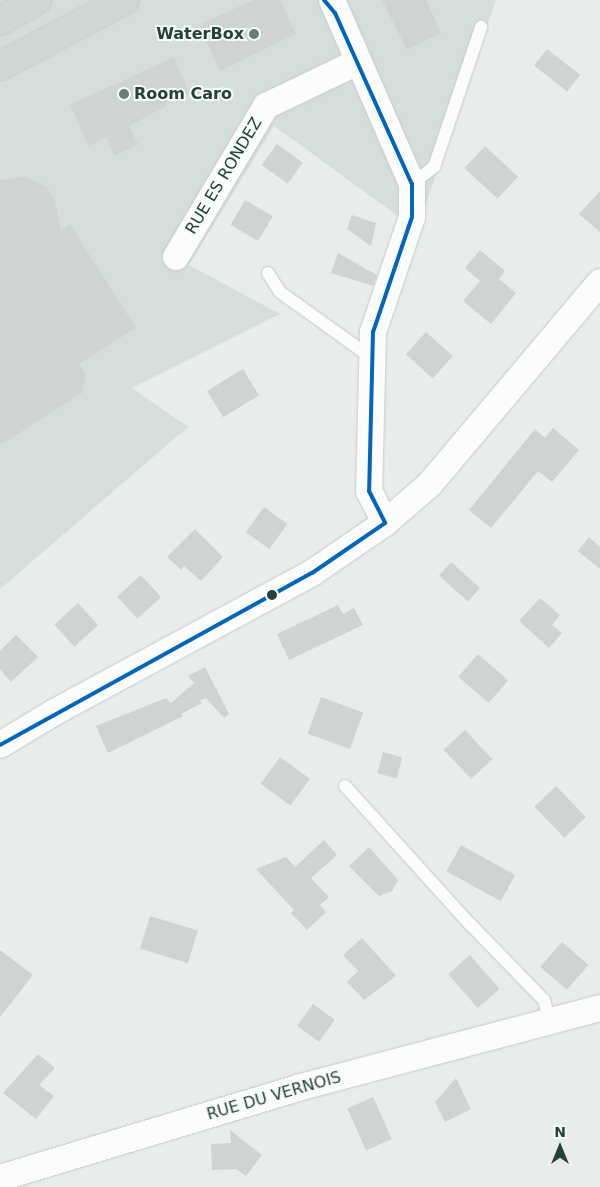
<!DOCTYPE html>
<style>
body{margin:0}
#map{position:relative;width:600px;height:1187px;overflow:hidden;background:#e8edeb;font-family:"DejaVu Sans",sans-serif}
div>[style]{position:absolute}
.built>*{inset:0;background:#d6dedb}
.building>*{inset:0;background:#cfd4d2;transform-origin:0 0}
.roads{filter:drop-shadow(0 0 1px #c5cac8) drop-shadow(0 0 1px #c5cac8)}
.lane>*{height:12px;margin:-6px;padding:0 6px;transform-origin:6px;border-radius:6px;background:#fcfcfc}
.street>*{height:26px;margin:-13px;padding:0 13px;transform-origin:13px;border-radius:13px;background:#fcfcfc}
.primary>*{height:28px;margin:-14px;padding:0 14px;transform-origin:14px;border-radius:14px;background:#cfd7d5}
.bus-1>*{height:4px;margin:-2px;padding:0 2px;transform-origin:2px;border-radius:2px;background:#0065bd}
.dots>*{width:14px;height:14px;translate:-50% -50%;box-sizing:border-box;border:2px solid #f7fbf9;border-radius:50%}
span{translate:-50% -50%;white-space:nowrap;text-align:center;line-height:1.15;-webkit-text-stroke:4px #f7fbf9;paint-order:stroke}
.poi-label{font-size:16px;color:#24423a;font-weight:700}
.right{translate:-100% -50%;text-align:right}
.left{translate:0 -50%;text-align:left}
.street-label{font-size:16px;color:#24423a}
.north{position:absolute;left:535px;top:1122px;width:50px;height:50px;-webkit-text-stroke:4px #f7fbf9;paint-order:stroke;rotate:0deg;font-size:14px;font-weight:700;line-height:20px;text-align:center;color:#24423a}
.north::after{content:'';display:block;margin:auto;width:18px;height:22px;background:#24423a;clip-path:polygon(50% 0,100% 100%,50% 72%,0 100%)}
</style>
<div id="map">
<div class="built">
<i style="clip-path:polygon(0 0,496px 0,417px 230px,274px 126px,189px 265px,280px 314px,132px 388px,188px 427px,0 589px)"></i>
</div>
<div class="building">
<i style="clip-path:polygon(253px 0,280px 0,296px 34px,220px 71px,199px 25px)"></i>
<i style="clip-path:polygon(382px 0,426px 0,441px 33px,407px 50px)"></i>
<i style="left:547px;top:49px;width:42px;height:21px;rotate:38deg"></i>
<i style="clip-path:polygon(174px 57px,189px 93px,166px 103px,167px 106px,129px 126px,138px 144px,115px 156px,106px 137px,89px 146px,70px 105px)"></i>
<i style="left:277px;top:144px;width:32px;height:26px;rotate:36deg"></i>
<i style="left:485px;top:146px;width:45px;height:30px;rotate:43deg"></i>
<i style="clip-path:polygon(24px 176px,46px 186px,54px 198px,61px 230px,70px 224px,136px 328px,79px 364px,86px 374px,82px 393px,0 445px,0 180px)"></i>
<i style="clip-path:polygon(600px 191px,600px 232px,579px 214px)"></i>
<i style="left:245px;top:200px;width:32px;height:29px;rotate:30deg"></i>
<i style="clip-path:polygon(352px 215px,376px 223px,371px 246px,347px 229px)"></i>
<i style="clip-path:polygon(480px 250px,505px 271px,499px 279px,516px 293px,491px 324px,463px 301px,480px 281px,465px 268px)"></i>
<i style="clip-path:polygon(338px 253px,377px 275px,373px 286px,331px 273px)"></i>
<i style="left:426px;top:332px;width:36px;height:30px;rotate:42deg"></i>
<i style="left:243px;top:369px;width:31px;height:42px;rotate:59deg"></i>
<i style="clip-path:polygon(553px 428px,579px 450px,552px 482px,538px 471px,491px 528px,469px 510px,535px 429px,545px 438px)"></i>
<i style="left:264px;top:507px;width:29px;height:31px;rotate:36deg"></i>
<i style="clip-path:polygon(195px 529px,223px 557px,201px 581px,184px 566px,181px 570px,167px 557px)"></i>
<i style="clip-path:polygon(589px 537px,600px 547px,600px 569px,578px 551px)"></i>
<i style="left:451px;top:562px;width:39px;height:18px;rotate:42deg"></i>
<i style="left:141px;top:575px;width:30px;height:32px;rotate:48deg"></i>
<i style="clip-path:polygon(540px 598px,560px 615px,552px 625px,562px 633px,549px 648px,519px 621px)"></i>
<i style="left:78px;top:603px;width:30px;height:32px;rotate:48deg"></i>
<i style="clip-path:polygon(338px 605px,343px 614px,354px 608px,363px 625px,289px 660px,277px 634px)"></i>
<i style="clip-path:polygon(16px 635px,38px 657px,11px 682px,0 669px,0 651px)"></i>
<i style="left:478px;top:654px;width:40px;height:30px;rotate:41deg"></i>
<i style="clip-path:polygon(205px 667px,229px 714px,224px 718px,206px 698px,199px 701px,202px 703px,181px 714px,183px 716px,108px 753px,96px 726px,166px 698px,171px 703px,194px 683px,188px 676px)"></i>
<i style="left:321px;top:697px;width:45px;height:39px;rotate:20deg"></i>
<i style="left:465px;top:730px;width:40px;height:29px;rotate:47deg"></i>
<i style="left:383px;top:752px;width:20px;height:22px;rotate:15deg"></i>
<i style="left:280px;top:757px;width:37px;height:33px;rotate:36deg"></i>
<i style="left:556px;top:786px;width:43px;height:30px;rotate:46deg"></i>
<i style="clip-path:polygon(324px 840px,337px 855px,311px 878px,329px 897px,320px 905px,326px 912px,307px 930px,291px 913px,294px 910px,256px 869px,286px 857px,295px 867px)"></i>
<i style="left:461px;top:845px;width:62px;height:30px;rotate:29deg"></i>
<i style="clip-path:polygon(369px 847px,398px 880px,392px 891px,379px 896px,349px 866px)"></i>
<i style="left:150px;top:916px;width:50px;height:34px;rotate:17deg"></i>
<i style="clip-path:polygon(362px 938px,396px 976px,364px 1000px,347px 982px,358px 971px,343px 955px)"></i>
<i style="left:562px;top:942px;width:35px;height:33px;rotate:41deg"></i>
<i style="clip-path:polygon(0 950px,33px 975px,0 1017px)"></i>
<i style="left:470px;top:955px;width:45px;height:29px;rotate:49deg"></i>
<i style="left:313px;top:1004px;width:27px;height:27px;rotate:36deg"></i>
<i style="clip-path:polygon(38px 1054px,55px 1068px,39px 1085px,54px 1096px,36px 1119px,3px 1093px)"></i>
<i style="clip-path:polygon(456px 1078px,471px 1109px,445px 1122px,435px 1102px)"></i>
<i style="left:373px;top:1097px;width:46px;height:28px;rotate:66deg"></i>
<i style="clip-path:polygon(230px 1130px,262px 1155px,246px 1176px,236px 1169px,212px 1170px,211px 1144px,231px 1143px)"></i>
</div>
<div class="roads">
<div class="lane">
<i style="left:412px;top:184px;width:28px;rotate:-38deg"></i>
<i style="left:434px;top:167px;width:148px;rotate:-71.4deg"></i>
<i style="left:268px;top:273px;width:22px;rotate:58deg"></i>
<i style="left:280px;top:292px;width:113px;rotate:35.7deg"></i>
<i style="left:345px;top:786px;width:185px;rotate:47.9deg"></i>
<i style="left:469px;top:923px;width:107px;rotate:45.8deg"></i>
<i style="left:544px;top:1000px;width:22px;rotate:74deg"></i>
</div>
<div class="street">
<i style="left:332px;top:0;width:201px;rotate:66.5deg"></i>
<i style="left:412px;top:184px;width:33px;rotate:90deg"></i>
<i style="left:412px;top:217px;width:121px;rotate:108.7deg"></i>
<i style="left:373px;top:332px;width:159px;rotate:91.4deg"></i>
<i style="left:369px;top:491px;width:36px;rotate:63deg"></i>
<i style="left:176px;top:257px;width:176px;rotate:-59.2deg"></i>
<i style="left:266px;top:106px;width:102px;rotate:-25.6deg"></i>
<i style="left:0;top:745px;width:62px;rotate:-31.1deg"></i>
<i style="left:53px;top:713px;width:294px;rotate:-28.4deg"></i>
<i style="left:312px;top:573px;width:88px;rotate:-34.4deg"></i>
<i style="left:385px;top:523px;width:60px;rotate:-40.9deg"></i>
<i style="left:430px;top:484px;width:264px;rotate:-49.9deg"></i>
<i style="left:0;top:1178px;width:314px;rotate:-16.8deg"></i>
<i style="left:301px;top:1087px;width:309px;rotate:-14.8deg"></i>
</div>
<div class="primary">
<i style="left:0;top:21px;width:43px;rotate:-29.6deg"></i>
<i style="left:0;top:66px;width:141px;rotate:-27.8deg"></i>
</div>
</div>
<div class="bus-1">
<i style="left:324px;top:0;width:17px;rotate:50deg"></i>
<i style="left:335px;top:13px;width:188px;rotate:65.8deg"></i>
<i style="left:412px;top:184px;width:33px;rotate:90deg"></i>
<i style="left:412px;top:217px;width:121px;rotate:108.7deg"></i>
<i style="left:373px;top:332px;width:159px;rotate:91.4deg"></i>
<i style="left:369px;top:491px;width:36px;rotate:63deg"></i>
<i style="left:0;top:745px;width:356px;rotate:-28.9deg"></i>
<i style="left:312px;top:573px;width:88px;rotate:-34.4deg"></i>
</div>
<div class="dots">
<i style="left:254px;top:34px;background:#697e78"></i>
<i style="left:124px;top:94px;background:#697e78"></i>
<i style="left:272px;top:595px;background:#24423a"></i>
</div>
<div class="poi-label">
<span class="right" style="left:244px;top:34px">WaterBox</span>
<span class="left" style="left:134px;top:94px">Room Caro</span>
</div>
<div class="street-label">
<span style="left:224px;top:176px;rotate:-59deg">RUE ES RONDEZ</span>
<span style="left:274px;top:1096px;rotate:-16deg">RUE DU VERNOIS</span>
</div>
<div class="north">N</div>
</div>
